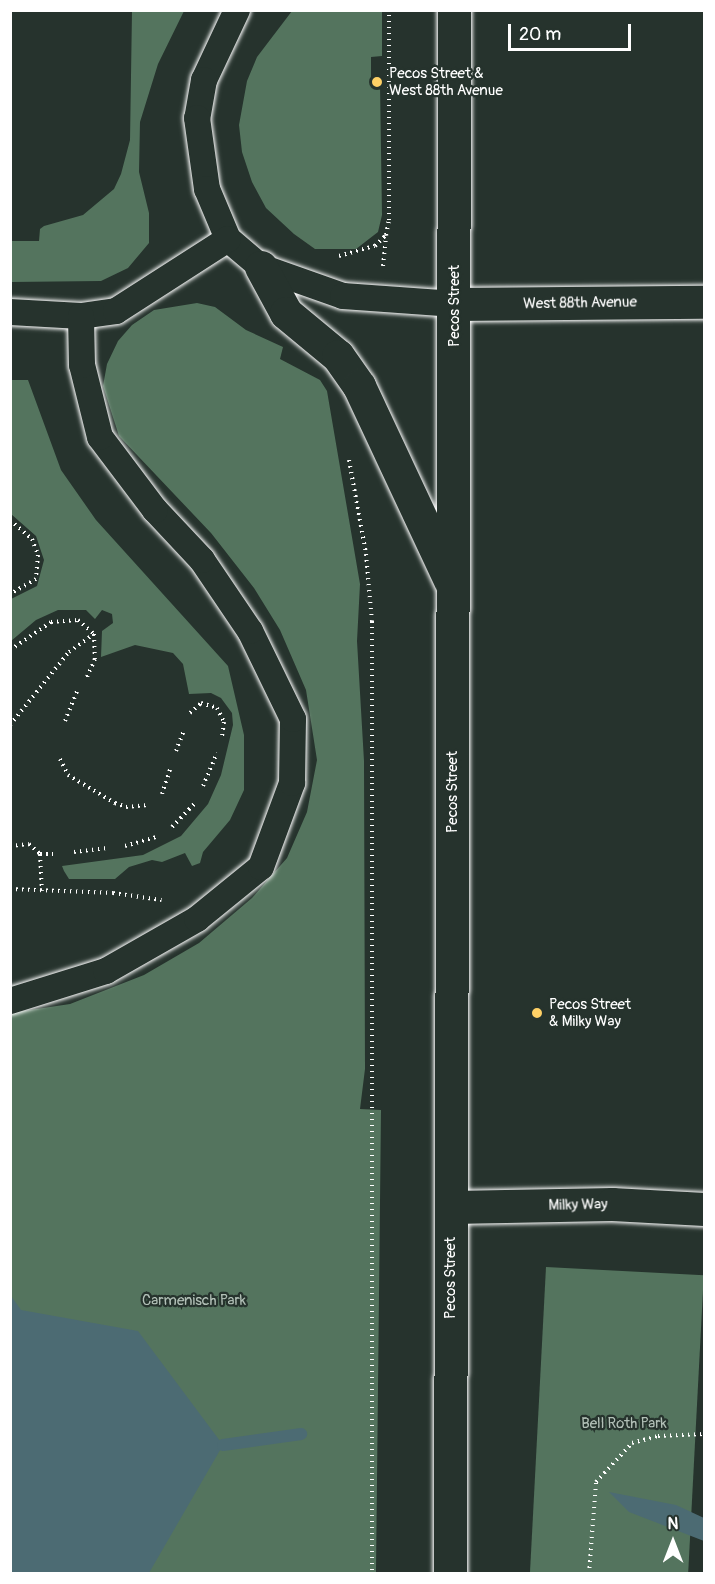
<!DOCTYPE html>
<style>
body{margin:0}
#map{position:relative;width:715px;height:1584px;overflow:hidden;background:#26332d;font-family:Pangolin,sans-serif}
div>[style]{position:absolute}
.green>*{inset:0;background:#54745e;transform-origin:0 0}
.water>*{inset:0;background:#4c6b73}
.stream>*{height:12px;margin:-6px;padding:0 6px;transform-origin:6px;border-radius:6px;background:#4c6b73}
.path>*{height:4px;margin-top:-2px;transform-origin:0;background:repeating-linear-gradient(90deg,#fff 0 1.5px,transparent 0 6px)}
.roads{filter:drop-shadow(0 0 2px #fff) drop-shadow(0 0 2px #fff)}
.service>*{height:26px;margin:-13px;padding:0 13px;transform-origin:13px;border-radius:13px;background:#26332d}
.minor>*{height:33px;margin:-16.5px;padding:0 16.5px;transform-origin:16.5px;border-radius:16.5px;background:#26332d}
.secondary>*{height:33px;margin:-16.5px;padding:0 16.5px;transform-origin:16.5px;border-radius:16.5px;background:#26332d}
.dots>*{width:16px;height:16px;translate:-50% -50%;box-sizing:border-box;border:3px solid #26332d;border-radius:50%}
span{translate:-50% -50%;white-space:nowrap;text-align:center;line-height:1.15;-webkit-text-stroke:4.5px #26332d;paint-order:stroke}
.poi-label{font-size:15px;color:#fff}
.left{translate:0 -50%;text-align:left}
.street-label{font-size:15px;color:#fff}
.park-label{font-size:15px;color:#b2c0b7}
.frame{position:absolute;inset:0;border:12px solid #fff;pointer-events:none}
.north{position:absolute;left:643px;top:1512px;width:60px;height:60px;-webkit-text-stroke:4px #26332d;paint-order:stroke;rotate:0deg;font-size:16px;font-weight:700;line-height:24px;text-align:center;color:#fff}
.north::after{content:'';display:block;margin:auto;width:21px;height:27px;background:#fff;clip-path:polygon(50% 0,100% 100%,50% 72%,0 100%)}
.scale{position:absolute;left:508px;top:24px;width:123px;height:27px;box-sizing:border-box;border:3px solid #fff;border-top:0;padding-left:8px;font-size:18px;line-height:21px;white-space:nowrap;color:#fff;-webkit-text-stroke:4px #26332d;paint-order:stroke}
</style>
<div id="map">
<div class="green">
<i style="clip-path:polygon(132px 11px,184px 11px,158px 64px,140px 122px,139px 172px,149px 213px,149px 243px,128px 268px,101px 281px,11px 282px,11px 241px,39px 241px,40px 229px,44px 226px,83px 215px,114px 189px,121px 174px,130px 140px)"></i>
<i style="clip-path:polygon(292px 11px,382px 11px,382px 56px,371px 57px,371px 82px,380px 84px,382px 215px,378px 232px,356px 249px,315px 249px,294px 234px,266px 208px,252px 182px,242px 152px,239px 125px,247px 81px,257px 57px)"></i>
<i style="clip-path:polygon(197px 303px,215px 307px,246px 330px,283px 347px,280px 359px,320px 380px,327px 391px,360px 584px,357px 641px,364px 761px,365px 1069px,360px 1109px,381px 1110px,376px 1573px,11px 1573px,10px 1013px,70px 1004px,144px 975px,199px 943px,252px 898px,287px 858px,307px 812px,317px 760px,306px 690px,280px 630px,254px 588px,211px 533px,119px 436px,103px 386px,107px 364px,118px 341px,132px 325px,154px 310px)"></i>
<i style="clip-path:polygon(11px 380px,28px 380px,61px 470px,96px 520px,228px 666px,244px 735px,244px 790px,230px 820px,203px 852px,200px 863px,192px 866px,185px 853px,162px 862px,152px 860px,129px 867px,115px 879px,69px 879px,64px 871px,62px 866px,143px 855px,181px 836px,208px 804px,221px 775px,233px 725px,232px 713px,221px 698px,211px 693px,189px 694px,183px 664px,173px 653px,135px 645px,101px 657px,102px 631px,113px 623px,112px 614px,102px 610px,95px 619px,86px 610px,58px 610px,36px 620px,11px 641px,11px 599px,37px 586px,44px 560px,36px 536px,11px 514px)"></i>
<i style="left:546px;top:1267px;width:158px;height:307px;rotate:3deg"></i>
</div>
<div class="water">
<i style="clip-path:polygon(11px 1296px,21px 1310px,138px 1331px,223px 1445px,149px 1573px,11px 1573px)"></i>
<i style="clip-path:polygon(609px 1492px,676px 1505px,704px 1518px,704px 1541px,629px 1512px)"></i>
</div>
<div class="stream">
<i style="left:223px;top:1445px;width:79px;rotate:-8deg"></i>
</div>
<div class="path">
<i style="left:339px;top:256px;width:37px;rotate:-16deg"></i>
<i style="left:375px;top:246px;width:16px;rotate:-45deg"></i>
<i style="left:386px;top:235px;width:15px;rotate:-79deg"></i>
<i style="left:389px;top:220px;width:210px;rotate:-90deg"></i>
<i style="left:383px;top:266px;width:31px;rotate:-84deg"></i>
<i style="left:349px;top:460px;width:96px;rotate:79.7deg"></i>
<i style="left:366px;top:554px;width:67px;rotate:84.9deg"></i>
<i style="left:372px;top:621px;width:953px;rotate:90deg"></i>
<i style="left:10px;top:520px;width:29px;rotate:41deg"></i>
<i style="left:32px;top:539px;width:17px;rotate:69deg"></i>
<i style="left:38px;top:555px;width:24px;rotate:95deg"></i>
<i style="left:36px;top:579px;width:30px;rotate:150deg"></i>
<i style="left:10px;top:650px;width:50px;rotate:-34.3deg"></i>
<i style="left:51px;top:622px;width:27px;rotate:-4deg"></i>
<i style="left:78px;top:620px;width:21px;rotate:41deg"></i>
<i style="left:94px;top:634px;width:25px;rotate:88deg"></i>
<i style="left:95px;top:659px;width:20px;rotate:114deg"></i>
<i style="left:190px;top:713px;width:15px;rotate:-42deg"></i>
<i style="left:201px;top:703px;width:17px;rotate:17deg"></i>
<i style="left:217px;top:708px;width:16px;rotate:63deg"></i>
<i style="left:224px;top:722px;width:14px;rotate:98deg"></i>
<i style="left:65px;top:721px;width:32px;rotate:-68deg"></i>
<i style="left:10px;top:725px;width:94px;rotate:-51.1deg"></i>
<i style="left:69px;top:652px;width:31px;rotate:-36deg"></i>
<i style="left:176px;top:751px;width:22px;rotate:-69deg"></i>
<i style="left:60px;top:759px;width:18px;rotate:63deg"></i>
<i style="left:68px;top:775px;width:55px;rotate:30.8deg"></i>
<i style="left:115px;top:803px;width:12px;rotate:20deg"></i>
<i style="left:126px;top:807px;width:22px;rotate:-5deg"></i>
<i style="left:203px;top:786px;width:36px;rotate:-67deg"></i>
<i style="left:162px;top:794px;width:26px;rotate:-72deg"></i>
<i style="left:172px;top:827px;width:33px;rotate:-46deg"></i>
<i style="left:10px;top:846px;width:19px;rotate:-6deg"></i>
<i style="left:29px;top:844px;width:15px;rotate:42deg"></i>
<i style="left:40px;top:854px;width:37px;rotate:87deg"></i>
<i style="left:125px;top:846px;width:32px;rotate:-16deg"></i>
<i style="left:74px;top:852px;width:33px;rotate:-7deg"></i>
<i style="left:40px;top:854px;width:16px"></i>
<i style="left:10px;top:889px;width:103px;rotate:2.2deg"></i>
<i style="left:113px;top:893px;width:49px;rotate:8.1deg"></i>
<i style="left:589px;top:1574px;width:92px;rotate:-85.6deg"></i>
<i style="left:596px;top:1482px;width:53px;rotate:-47.3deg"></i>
<i style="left:632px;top:1443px;width:27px;rotate:-15deg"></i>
<i style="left:658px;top:1436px;width:46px;rotate:-2.5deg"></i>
</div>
<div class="roads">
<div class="service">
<i style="left:237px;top:10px;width:77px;rotate:115.2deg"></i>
<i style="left:204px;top:80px;width:39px;rotate:100deg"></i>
<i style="left:197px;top:118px;width:72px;rotate:82deg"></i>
<i style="left:207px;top:189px;width:54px;rotate:67.2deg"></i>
<i style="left:228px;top:239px;width:43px;rotate:40.3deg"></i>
<i style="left:261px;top:267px;width:87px;rotate:19.5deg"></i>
<i style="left:343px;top:296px;width:112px;rotate:4.1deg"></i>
<i style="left:10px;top:312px;width:71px;rotate:3.2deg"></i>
<i style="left:81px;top:316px;width:35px;rotate:-8deg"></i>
<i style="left:116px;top:311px;width:133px;rotate:-32.7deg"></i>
<i style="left:10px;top:1001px;width:101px;rotate:-17.4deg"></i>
<i style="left:106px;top:971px;width:105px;rotate:-29.7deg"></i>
<i style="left:197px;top:919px;width:82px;rotate:-39.1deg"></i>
<i style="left:261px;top:867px;width:90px;rotate:-69.7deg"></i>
<i style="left:292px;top:783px;width:64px;rotate:-89.1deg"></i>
<i style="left:293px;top:719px;width:98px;rotate:-116deg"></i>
<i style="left:250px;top:631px;width:86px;rotate:-124.1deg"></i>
<i style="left:202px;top:560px;width:69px;rotate:-133.2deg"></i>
<i style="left:155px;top:510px;width:91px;rotate:-127deg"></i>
<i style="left:100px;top:437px;width:74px;rotate:-104deg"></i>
<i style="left:82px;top:365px;width:49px;rotate:-91.2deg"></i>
</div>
<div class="minor">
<i style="left:452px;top:1207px;width:160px;rotate:-1.1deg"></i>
<i style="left:612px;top:1204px;width:92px;rotate:3.1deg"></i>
</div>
<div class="secondary">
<i style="left:261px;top:267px;width:52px;rotate:61.5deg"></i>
<i style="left:286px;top:313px;width:67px;rotate:39.6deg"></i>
<i style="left:338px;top:356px;width:37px;rotate:55deg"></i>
<i style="left:359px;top:386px;width:214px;rotate:64.9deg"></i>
<i style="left:455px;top:304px;width:249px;rotate:-0.5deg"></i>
<i style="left:450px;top:1574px;width:1564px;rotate:-89.85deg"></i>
</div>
</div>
<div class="dots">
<i style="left:377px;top:82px;background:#ffd166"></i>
<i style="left:537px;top:1013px;background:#ffd166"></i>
</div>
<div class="poi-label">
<span class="left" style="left:389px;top:82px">Pecos Street &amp;<br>West 88th Avenue</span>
<span class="left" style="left:549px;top:1013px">Pecos Street<br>&amp; Milky Way</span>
</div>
<div class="street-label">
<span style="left:580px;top:303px;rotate:-1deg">West 88th Avenue</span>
<span style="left:455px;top:306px;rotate:-90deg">Pecos Street</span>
<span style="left:453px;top:792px;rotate:-90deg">Pecos Street</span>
<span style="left:578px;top:1205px;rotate:-1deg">Milky Way</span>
<span style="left:451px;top:1278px;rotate:-90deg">Pecos Street</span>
</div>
<div class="park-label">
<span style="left:194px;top:1301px">Carmenisch Park</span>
<span style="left:624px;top:1424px">Bell Roth Park</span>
</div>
<div class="frame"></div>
<div class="north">N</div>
<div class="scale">20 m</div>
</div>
